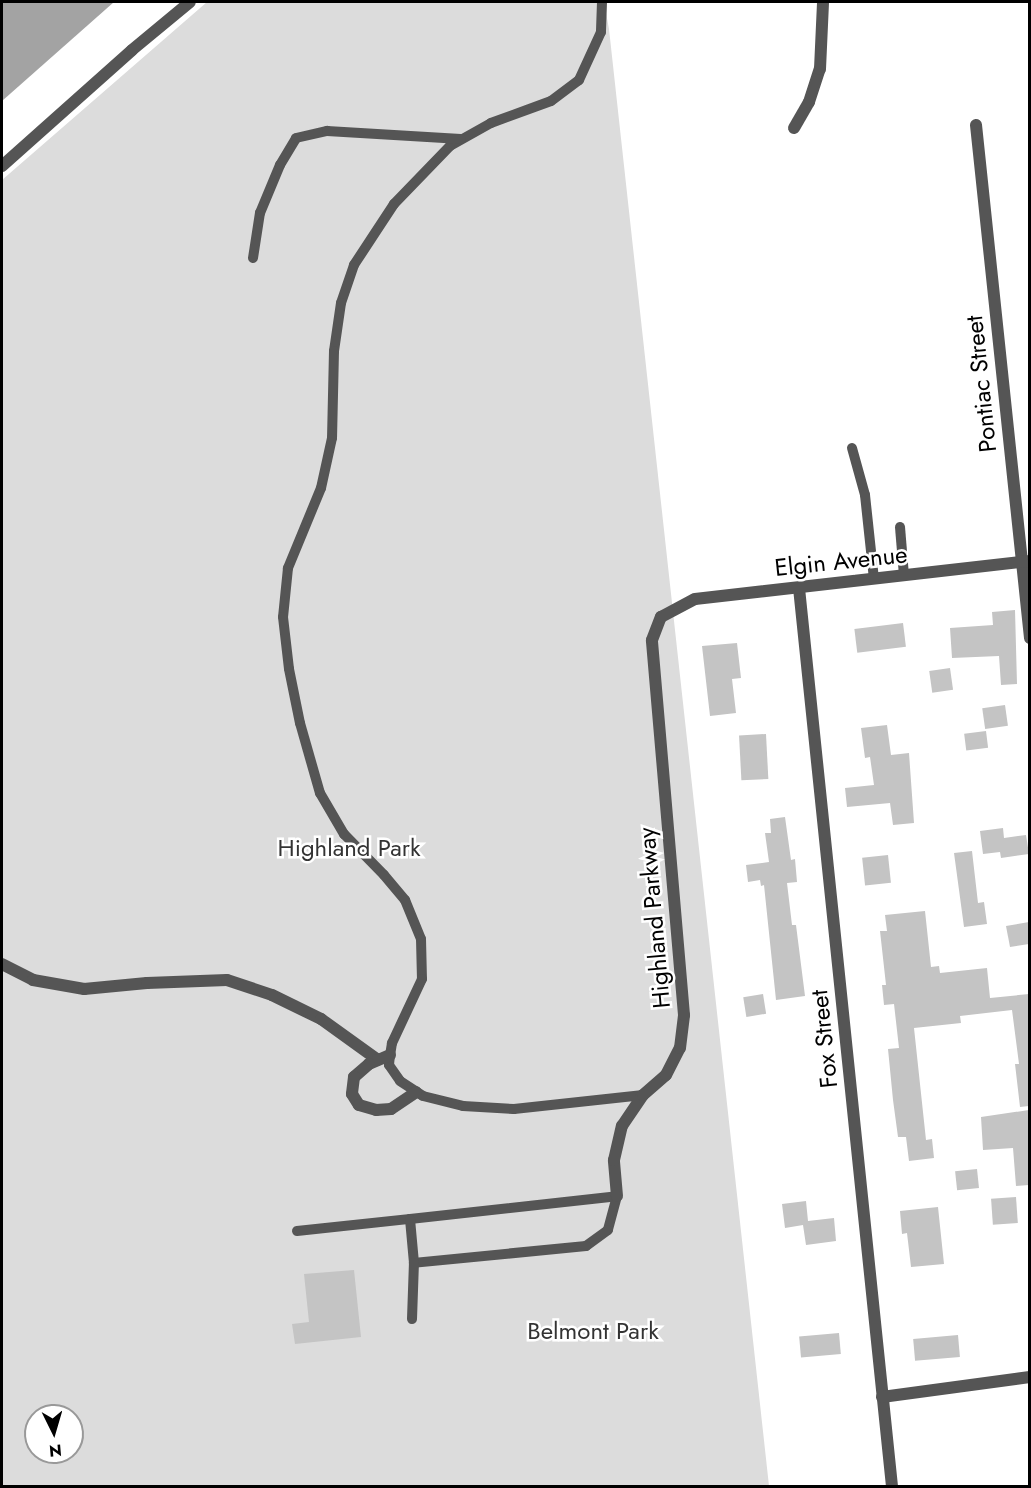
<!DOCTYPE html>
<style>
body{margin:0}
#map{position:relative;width:1031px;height:1488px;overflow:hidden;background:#fff;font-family:Jost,sans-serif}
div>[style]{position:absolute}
.green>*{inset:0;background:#dcdcdc}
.water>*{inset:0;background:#a3a3a3}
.building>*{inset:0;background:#c4c4c4;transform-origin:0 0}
.lane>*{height:10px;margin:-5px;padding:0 5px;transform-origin:5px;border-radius:5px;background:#555}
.street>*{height:12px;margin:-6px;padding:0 6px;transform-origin:6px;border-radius:6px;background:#555}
span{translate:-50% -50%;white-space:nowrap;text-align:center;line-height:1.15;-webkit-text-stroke:5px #fff;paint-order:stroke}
.street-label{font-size:24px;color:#000}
.park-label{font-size:24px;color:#333}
.frame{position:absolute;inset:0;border:3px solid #000;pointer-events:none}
.north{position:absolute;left:24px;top:1404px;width:60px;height:60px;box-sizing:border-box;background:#fff;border:2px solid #999;border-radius:50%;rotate:175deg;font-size:16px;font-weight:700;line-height:24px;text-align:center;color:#000}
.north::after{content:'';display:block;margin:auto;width:21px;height:27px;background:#000;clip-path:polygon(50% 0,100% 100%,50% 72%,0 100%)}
</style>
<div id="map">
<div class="green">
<i style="clip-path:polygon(evenodd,207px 2px,604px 2px,609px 29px,769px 1486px,2px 1486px,2px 180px,207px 2px,36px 1416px,72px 1416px,72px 1452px,36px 1452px,36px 1416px)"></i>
</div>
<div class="water">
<i style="clip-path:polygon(2px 2px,114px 2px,2px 101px)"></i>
</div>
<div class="building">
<i style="clip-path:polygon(1015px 610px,1017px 684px,1001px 685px,999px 656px,952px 658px,950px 628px,993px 625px,992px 612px)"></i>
<i style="left:903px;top:623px;width:24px;height:49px;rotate:83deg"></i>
<i style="clip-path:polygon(737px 643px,741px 678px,732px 679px,736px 713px,710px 716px,702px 646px)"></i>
<i style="left:950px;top:668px;width:22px;height:21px;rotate:82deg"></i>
<i style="left:1005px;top:705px;width:21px;height:23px;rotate:82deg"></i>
<i style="clip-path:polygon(887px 725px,891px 755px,909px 753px,914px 823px,893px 825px,890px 803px,847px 807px,845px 788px,874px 785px,870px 757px,865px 758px,861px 728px)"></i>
<i style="left:986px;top:731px;width:17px;height:22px;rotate:83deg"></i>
<i style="left:766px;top:734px;width:45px;height:27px;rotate:87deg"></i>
<i style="clip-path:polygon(785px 817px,791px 860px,795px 859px,797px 882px,787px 883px,792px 925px,796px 925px,805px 996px,776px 1000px,764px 885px,761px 886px,760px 880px,748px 882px,746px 865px,769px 862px,765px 833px,771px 833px,770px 819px)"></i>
<i style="clip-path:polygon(1003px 828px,1004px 838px,1026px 835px,1029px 854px,1001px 858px,1000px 852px,983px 854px,980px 831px)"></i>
<i style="clip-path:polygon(972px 851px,978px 903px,984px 902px,987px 924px,964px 927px,954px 853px)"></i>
<i style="left:888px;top:855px;width:28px;height:26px;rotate:84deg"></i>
<i style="clip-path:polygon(925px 911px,931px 967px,939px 966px,940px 973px,987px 968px,990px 998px,1029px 994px,1029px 1106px,1020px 1107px,1015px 1064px,1019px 1064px,1012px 1010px,960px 1016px,961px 1023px,914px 1028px,926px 1140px,932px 1139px,934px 1158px,909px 1161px,906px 1137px,898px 1137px,893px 1100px,888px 1049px,899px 1048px,894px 1004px,884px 1005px,882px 985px,886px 985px,880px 931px,887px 931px,885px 915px)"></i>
<i style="clip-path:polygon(1029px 922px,1029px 944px,1010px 947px,1006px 926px)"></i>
<i style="left:763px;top:994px;width:20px;height:20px;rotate:81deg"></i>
<i style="clip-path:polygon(1029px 1110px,1029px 1185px,1016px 1186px,1013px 1148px,983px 1150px,981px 1117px)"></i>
<i style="left:977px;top:1169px;width:19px;height:22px;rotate:84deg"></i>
<i style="left:1016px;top:1197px;width:26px;height:25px;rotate:86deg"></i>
<i style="clip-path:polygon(806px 1201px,808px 1221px,834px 1218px,836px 1241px,806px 1245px,803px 1225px,785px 1228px,782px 1204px)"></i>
<i style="clip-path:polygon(938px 1207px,944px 1264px,911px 1267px,907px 1233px,902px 1234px,900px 1211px)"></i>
<i style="clip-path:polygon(354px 1270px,361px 1337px,295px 1344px,292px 1324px,309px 1322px,304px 1274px)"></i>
<i style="left:839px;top:1333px;width:21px;height:40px;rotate:85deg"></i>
<i style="left:958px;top:1335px;width:22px;height:45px;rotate:85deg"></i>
</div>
<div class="lane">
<i style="left:602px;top:2px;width:30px;rotate:92deg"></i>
<i style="left:601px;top:32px;width:53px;rotate:114.6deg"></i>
<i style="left:579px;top:80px;width:35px;rotate:143deg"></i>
<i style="left:551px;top:101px;width:64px;rotate:159.9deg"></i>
<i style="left:491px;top:123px;width:47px;rotate:150.7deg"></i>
<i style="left:450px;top:146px;width:81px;rotate:134deg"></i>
<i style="left:394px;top:204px;width:73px;rotate:123.3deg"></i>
<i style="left:354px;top:265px;width:40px;rotate:108.9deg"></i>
<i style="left:341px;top:303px;width:49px;rotate:98.3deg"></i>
<i style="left:334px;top:351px;width:87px;rotate:91.3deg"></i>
<i style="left:332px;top:438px;width:51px;rotate:102.4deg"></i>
<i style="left:321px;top:488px;width:87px;rotate:112.4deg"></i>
<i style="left:288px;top:568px;width:49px;rotate:95.8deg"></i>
<i style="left:283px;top:617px;width:52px;rotate:83.4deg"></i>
<i style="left:289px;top:669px;width:55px;rotate:78.5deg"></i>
<i style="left:300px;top:723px;width:73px;rotate:74.1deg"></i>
<i style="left:320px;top:793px;width:48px;rotate:59.7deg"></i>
<i style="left:344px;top:834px;width:57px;rotate:45.7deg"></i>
<i style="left:384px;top:875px;width:33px;rotate:50deg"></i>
<i style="left:405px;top:900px;width:42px;rotate:67.7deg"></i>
<i style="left:421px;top:939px;width:40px;rotate:88.6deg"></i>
<i style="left:422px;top:979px;width:71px;rotate:115.1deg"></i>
<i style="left:392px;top:1043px;width:12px;rotate:99deg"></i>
<i style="left:390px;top:1055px;width:10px;rotate:96deg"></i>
<i style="left:389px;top:1065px;width:19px;rotate:55deg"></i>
<i style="left:400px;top:1081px;width:27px;rotate:33deg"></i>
<i style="left:423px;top:1096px;width:41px;rotate:14deg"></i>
<i style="left:463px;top:1106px;width:51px;rotate:3.4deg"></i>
<i style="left:514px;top:1109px;width:130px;rotate:-6.2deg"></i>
<i style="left:253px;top:258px;width:46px;rotate:-81.2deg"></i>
<i style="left:260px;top:213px;width:52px;rotate:-67.4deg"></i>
<i style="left:280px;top:165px;width:31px;rotate:-59deg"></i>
<i style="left:296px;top:138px;width:32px;rotate:-13deg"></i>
<i style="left:327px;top:131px;width:134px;rotate:3.4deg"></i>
<i style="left:852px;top:448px;width:49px;rotate:74.5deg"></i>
<i style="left:865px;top:495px;width:84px;rotate:83.9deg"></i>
<i style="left:900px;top:527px;width:49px;rotate:85.3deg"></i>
<i style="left:297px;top:1231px;width:114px;rotate:-6.1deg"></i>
<i style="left:410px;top:1219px;width:208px;rotate:-6.3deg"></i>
<i style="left:617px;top:1196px;width:35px;rotate:105deg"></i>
<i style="left:608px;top:1230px;width:27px;rotate:144deg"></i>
<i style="left:586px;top:1246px;width:173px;rotate:174.4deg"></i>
<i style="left:414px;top:1263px;width:44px;rotate:-95.2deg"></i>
<i style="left:412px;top:1319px;width:56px;rotate:-88deg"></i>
</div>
<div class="street">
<i style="left:976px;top:125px;width:516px;rotate:83.99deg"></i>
<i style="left:794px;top:128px;width:30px;rotate:-60deg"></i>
<i style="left:809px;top:102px;width:35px;rotate:-72deg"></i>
<i style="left:820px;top:69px;width:67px;rotate:-87.4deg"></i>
<i style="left:2px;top:166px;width:174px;rotate:-41.7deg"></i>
<i style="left:132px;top:50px;width:75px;rotate:-39.6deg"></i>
<i style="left:799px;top:588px;width:903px;rotate:84.09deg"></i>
<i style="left:2px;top:964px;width:35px;rotate:27deg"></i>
<i style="left:33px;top:980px;width:52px;rotate:10deg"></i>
<i style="left:84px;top:989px;width:63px;rotate:-5.4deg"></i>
<i style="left:147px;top:983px;width:80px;rotate:-2.1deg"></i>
<i style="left:227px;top:980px;width:47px;rotate:18.4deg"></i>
<i style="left:272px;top:995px;width:55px;rotate:26.1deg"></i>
<i style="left:321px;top:1019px;width:70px;rotate:35.7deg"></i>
<i style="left:390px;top:1055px;width:23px;rotate:157deg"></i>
<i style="left:369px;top:1064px;width:20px;rotate:139deg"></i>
<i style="left:354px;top:1077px;width:17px;rotate:97deg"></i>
<i style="left:352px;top:1094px;width:13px;rotate:58deg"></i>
<i style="left:359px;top:1105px;width:18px;rotate:16deg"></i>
<i style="left:376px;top:1110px;width:15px;rotate:-4deg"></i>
<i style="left:391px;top:1109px;width:30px;rotate:-34deg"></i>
<i style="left:617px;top:1196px;width:36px;rotate:-95deg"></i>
<i style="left:614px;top:1160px;width:35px;rotate:-77deg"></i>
<i style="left:622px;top:1126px;width:37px;rotate:-56deg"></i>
<i style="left:643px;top:1095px;width:30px;rotate:-41deg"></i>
<i style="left:666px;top:1075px;width:30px;rotate:-63deg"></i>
<i style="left:680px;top:1048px;width:33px;rotate:-83deg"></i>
<i style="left:684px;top:1015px;width:376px;rotate:-94.9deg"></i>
<i style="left:652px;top:640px;width:25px;rotate:-69deg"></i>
<i style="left:661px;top:617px;width:38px;rotate:-28deg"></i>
<i style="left:695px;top:599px;width:337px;rotate:-6.5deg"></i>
<i style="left:882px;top:1397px;width:149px;rotate:-7.7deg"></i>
</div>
<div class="street-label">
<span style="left:981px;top:384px;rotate:-96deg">Pontiac Street</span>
<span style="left:841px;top:561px;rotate:-6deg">Elgin Avenue</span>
<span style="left:654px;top:918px;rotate:-95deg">Highland Parkway</span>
<span style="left:824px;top:1039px;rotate:-96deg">Fox Street</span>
</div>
<div class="park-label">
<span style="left:349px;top:848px">Highland Park</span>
<span style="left:593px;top:1331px">Belmont Park</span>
</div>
<div class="frame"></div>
<div class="north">N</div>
</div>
